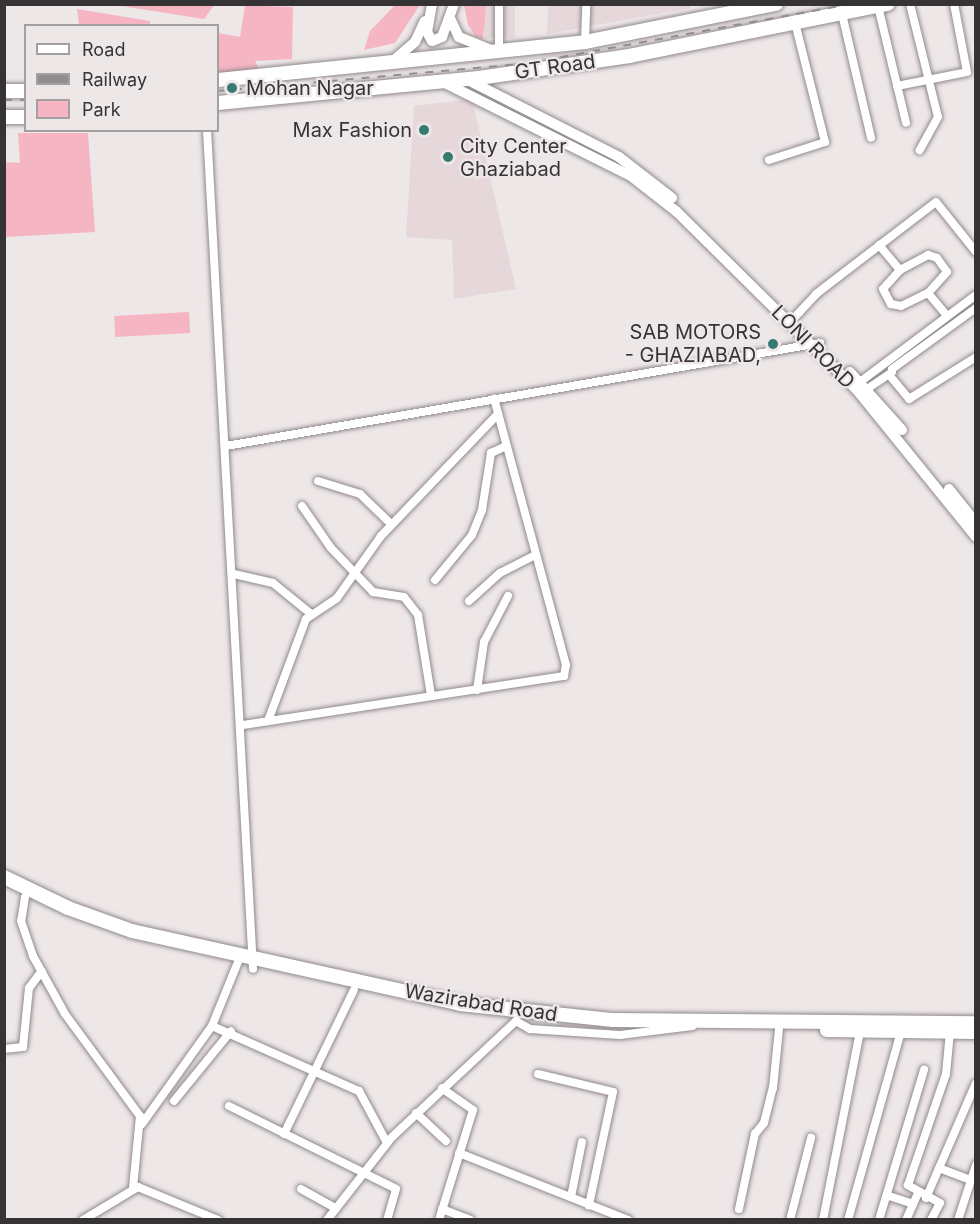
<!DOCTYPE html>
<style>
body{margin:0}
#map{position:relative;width:980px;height:1224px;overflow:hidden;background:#eee7e8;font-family:Inter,sans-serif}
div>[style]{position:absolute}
.built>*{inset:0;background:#e6d7da;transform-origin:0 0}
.green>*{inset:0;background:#f6b5c3;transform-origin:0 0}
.roads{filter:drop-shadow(0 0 2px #908a8b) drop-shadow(0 0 2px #908a8b)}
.street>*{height:8px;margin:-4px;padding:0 4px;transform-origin:4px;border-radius:4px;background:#fff}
.secondary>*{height:10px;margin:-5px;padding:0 5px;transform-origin:5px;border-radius:5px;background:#fff}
.highway>*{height:14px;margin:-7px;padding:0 7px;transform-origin:7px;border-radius:7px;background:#fff}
.rail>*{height:2px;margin-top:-1px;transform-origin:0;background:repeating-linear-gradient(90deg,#928d8e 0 8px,transparent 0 16px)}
.dots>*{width:16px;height:16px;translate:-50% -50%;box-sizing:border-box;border:3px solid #eee7e8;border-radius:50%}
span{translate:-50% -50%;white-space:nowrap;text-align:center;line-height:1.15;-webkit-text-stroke:4.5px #eee7e8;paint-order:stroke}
.street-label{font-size:20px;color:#363334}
.poi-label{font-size:20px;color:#363334}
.left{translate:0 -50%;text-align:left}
.right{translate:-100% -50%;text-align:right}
.frame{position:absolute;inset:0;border:6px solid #363334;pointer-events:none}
.legend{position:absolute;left:24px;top:24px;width:195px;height:108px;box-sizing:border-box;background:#eee7e8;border:2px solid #a49fa0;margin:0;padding:8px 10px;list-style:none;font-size:18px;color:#363334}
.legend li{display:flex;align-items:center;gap:12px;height:30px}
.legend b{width:30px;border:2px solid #a49fa0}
</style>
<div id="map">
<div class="built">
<i style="left:484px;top:5px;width:31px;height:33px"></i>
<i style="clip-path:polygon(548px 5px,690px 5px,690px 8px,547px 34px)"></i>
<i style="clip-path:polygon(472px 99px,516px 289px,454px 299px,452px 240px,406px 237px,414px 106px)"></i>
</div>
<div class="green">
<i style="clip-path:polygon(396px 4px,420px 5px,395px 43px,364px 50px,370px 31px)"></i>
<i style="clip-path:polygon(115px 5px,214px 5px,204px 19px)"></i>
<i style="clip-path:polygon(245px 5px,293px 7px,292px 59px,255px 61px,263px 76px,218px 80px,218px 33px,240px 37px)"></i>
<i style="clip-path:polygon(464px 5px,486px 5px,483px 39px,476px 37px,468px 25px)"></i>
<i style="clip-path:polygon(77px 9px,150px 21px,150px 25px,79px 25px)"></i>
<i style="clip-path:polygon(18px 133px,88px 133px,95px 232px,5px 237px,5px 162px,20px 163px)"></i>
<i style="left:189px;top:312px;width:21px;height:75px;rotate:87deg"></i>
</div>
<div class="roads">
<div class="street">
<i style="left:910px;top:4px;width:116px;rotate:76.1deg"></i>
<i style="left:938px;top:117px;width:38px;rotate:119deg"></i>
<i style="left:878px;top:6px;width:120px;rotate:76.5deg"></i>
<i style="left:842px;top:14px;width:127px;rotate:76.8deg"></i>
<i style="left:585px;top:42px;width:38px;rotate:-88deg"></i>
<i style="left:499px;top:53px;width:49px;rotate:-90deg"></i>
<i style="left:897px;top:86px;width:71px;rotate:-11.3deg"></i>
<i style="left:967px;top:72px;width:69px;rotate:-100.8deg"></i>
<i style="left:207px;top:130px;width:840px;rotate:86.86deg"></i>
<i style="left:769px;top:160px;width:59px;rotate:-17.8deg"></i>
<i style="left:825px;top:142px;width:123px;rotate:-104.1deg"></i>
<i style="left:879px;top:245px;width:33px;rotate:50deg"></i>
<i style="left:900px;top:270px;width:25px;rotate:132deg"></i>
<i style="left:883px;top:289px;width:17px;rotate:62deg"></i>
<i style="left:891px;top:304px;width:10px;rotate:11deg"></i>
<i style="left:901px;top:306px;width:30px;rotate:-26deg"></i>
<i style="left:928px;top:293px;width:30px;rotate:50deg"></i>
<i style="left:900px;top:270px;width:32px;rotate:-28deg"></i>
<i style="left:928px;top:255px;width:9px;rotate:18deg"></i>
<i style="left:937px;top:258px;width:17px;rotate:54deg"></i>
<i style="left:947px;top:272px;width:28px;rotate:132deg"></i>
<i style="left:794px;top:318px;width:33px;rotate:-47deg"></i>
<i style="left:816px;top:294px;width:151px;rotate:-37.5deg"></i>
<i style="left:936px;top:202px;width:64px;rotate:51.3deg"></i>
<i style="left:892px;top:369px;width:104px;rotate:-36deg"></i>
<i style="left:890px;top:376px;width:30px;rotate:50deg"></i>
<i style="left:909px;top:399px;width:79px;rotate:-32.1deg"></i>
<i style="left:860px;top:382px;width:145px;rotate:-36.9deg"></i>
<i style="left:867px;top:389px;width:30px;rotate:-34deg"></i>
<i style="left:226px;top:446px;width:603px;rotate:-9.84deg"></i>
<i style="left:318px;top:481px;width:44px;rotate:17.2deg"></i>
<i style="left:360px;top:494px;width:43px;rotate:44.1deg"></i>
<i style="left:302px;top:506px;width:51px;rotate:55.4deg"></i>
<i style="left:331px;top:548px;width:61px;rotate:46.3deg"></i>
<i style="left:373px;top:592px;width:31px;rotate:9deg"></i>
<i style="left:404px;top:597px;width:23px;rotate:52deg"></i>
<i style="left:418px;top:615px;width:81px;rotate:80.8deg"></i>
<i style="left:234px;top:574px;width:40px;rotate:13deg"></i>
<i style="left:273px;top:583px;width:49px;rotate:39.2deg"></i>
<i style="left:435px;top:580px;width:58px;rotate:-50.6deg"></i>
<i style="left:472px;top:535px;width:27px;rotate:-68deg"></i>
<i style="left:482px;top:510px;width:58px;rotate:-81deg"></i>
<i style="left:491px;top:453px;width:17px;rotate:-25deg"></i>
<i style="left:469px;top:601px;width:42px;rotate:-42.1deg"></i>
<i style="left:500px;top:573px;width:38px;rotate:-27deg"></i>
<i style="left:477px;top:690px;width:49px;rotate:-81.7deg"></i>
<i style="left:484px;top:642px;width:52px;rotate:-62.4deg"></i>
<i style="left:268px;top:721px;width:109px;rotate:-69.6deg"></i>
<i style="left:306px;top:619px;width:37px;rotate:-34deg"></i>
<i style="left:337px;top:598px;width:76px;rotate:-54.6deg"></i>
<i style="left:381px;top:536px;width:169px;rotate:-46.2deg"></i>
<i style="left:243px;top:725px;width:325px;rotate:-8.7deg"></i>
<i style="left:564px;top:676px;width:11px;rotate:-80deg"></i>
<i style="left:566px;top:665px;width:276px;rotate:-105.1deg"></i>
<i style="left:25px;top:897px;width:24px;rotate:99deg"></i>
<i style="left:21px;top:921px;width:37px;rotate:71deg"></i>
<i style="left:33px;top:956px;width:66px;rotate:61.1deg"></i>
<i style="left:65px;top:1014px;width:127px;rotate:53.7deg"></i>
<i style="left:140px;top:1116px;width:72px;rotate:95.6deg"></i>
<i style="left:240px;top:957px;width:74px;rotate:112.1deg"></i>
<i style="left:212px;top:1026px;width:161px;rotate:23.9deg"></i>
<i style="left:359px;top:1091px;width:59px;rotate:61.7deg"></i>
<i style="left:516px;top:1021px;width:16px;rotate:30deg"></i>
<i style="left:530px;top:1029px;width:90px;rotate:3.8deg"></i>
<i style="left:620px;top:1035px;width:73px;rotate:-7.1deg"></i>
<i style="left:4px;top:1049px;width:19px;rotate:-6deg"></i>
<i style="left:23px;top:1047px;width:59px;rotate:-84.2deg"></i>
<i style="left:29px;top:988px;width:21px;rotate:-53deg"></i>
<i style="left:538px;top:1074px;width:77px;rotate:13.5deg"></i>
<i style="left:613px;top:1092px;width:116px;rotate:102deg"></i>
<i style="left:174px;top:1101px;width:90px;rotate:-50.8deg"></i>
<i style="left:229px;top:1106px;width:186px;rotate:26.4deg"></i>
<i style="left:396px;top:1189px;width:32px;rotate:106deg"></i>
<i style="left:416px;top:1113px;width:41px;rotate:43deg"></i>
<i style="left:142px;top:1124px;width:120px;rotate:-54.5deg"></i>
<i style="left:284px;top:1134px;width:160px;rotate:-64.1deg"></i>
<i style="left:459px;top:1153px;width:182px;rotate:21.6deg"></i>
<i style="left:939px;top:1168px;width:33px;rotate:21deg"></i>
<i style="left:301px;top:1189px;width:37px;rotate:29deg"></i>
<i style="left:889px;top:1196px;width:25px;rotate:18deg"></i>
<i style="left:571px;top:1197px;width:56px;rotate:-78.7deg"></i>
<i style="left:926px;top:1198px;width:125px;rotate:-66.5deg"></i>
<i style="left:442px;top:1209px;width:30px;rotate:21deg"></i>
<i style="left:739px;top:1209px;width:77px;rotate:-78deg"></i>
<i style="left:755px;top:1134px;width:14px;rotate:-51deg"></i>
<i style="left:764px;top:1123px;width:36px;rotate:-76deg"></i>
<i style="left:773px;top:1088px;width:59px;rotate:-84.2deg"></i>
<i style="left:83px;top:1220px;width:64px;rotate:-31deg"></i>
<i style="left:138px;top:1187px;width:87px;rotate:22.4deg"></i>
<i style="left:327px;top:1220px;width:105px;rotate:-51.9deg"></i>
<i style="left:392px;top:1137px;width:170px;rotate:-43.1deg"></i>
<i style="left:439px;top:1220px;width:115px;rotate:-72.8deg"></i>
<i style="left:473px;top:1110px;width:38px;rotate:-145deg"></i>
<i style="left:790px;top:1220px;width:85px;rotate:-75.6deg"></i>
<i style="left:823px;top:1220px;width:193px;rotate:-78.9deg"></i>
<i style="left:848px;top:1220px;width:196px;rotate:-74.3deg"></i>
<i style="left:879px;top:1220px;width:157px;rotate:-73.3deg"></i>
<i style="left:906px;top:1220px;width:27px;rotate:-66deg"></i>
<i style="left:931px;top:1220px;width:19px;rotate:-62deg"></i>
<i style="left:940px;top:1203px;width:37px;rotate:-151deg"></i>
<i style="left:908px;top:1185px;width:117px;rotate:-71.1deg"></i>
<i style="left:946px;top:1074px;width:42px;rotate:-84.6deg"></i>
<i style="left:958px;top:1220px;width:58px;rotate:-71.9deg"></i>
</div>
<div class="secondary">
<i style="left:432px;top:4px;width:28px;rotate:100deg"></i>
<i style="left:427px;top:32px;width:10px;rotate:61deg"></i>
<i style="left:432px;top:41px;width:11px;rotate:-22deg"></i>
<i style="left:442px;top:37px;width:35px;rotate:-70deg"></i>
<i style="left:450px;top:18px;width:21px;rotate:65deg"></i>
<i style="left:459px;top:37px;width:35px;rotate:22deg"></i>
<i style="left:393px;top:61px;width:29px;rotate:-41deg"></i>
<i style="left:415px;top:42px;width:23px;rotate:-65deg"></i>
<i style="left:468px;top:80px;width:169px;rotate:27deg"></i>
<i style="left:619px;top:157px;width:67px;rotate:37.7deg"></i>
<i style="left:445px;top:83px;width:208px;rotate:26.6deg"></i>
<i style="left:631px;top:176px;width:58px;rotate:38deg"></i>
<i style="left:677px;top:212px;width:253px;rotate:44.7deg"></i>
<i style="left:857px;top:390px;width:189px;rotate:51deg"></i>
<i style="left:850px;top:372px;width:78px;rotate:48.1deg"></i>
<i style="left:949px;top:489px;width:43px;rotate:51.5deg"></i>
</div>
<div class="highway">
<i style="left:218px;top:80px;width:369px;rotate:-5.9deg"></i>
<i style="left:585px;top:42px;width:195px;rotate:-11.3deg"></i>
<i style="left:4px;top:91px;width:22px"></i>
<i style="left:218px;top:103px;width:262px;rotate:-5.5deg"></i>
<i style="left:479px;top:78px;width:152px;rotate:-8.3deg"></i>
<i style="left:629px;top:56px;width:264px;rotate:-11.4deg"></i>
<i style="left:4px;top:117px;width:22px"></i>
<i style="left:4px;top:877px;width:71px;rotate:25.8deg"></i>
<i style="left:68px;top:908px;width:68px;rotate:19.8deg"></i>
<i style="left:132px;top:931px;width:336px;rotate:12.5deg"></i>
<i style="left:460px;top:1004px;width:154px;rotate:6deg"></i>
<i style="left:613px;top:1020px;width:363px;rotate:0.5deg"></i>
<i style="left:827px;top:1030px;width:149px;rotate:0.8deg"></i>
</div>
</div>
<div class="rail">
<i style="left:218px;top:91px;width:312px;rotate:-5.1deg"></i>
<i style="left:529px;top:63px;width:327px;rotate:-10.4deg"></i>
<i style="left:4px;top:100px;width:22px"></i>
</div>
<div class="dots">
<i style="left:232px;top:88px;background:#367b70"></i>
<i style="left:424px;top:130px;background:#367b70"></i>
<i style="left:448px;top:157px;background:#367b70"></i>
<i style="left:773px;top:344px;background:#367b70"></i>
</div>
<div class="street-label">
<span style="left:555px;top:67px;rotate:-8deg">GT Road</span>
<span style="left:813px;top:347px;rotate:45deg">LONI ROAD</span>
<span style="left:481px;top:1003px;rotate:9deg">Wazirabad Road</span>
</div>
<div class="poi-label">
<span class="left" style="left:246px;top:88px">Mohan Nagar</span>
<span class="right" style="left:412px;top:130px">Max Fashion</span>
<span class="left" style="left:460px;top:158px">City Center<br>Ghaziabad</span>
<span class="right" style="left:761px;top:344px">SAB MOTORS<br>- GHAZIABAD,</span>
</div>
<div class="frame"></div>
<ul class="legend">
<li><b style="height:8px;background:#fff"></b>Road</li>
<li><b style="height:8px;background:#928d8e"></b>Railway</li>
<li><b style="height:16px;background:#f6b5c3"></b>Park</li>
</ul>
</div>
